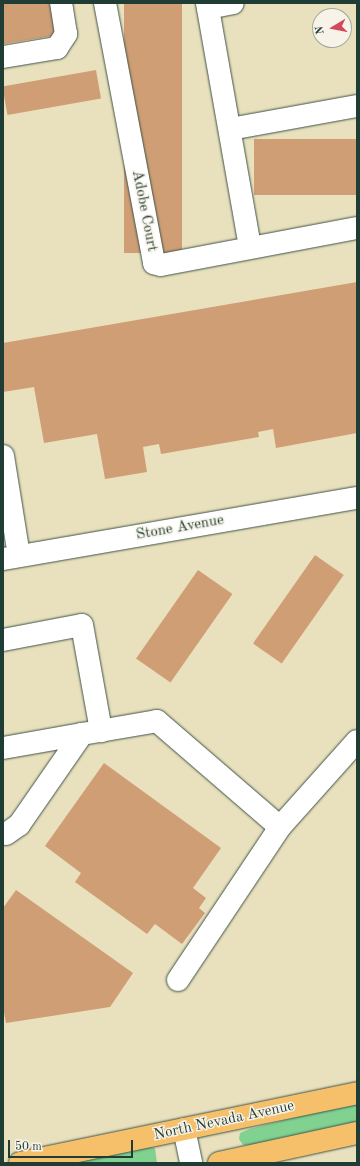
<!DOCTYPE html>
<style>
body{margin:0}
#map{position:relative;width:360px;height:1166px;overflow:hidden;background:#e9e0bd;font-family:"Old Standard TT",serif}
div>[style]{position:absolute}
.green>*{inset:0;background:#81d191}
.building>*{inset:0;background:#d09e75;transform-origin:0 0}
.roads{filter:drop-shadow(0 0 1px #3d5549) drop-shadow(0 0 1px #3d5549)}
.minor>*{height:22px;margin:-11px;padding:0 11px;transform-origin:11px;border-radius:11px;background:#fff}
.major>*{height:22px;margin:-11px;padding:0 11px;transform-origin:11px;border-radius:11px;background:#f6c06b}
span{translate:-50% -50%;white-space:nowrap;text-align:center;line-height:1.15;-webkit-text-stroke:3px #f7f3e8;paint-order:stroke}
.street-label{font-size:15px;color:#1f3d34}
.frame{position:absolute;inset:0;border:4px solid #1f3d34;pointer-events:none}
.north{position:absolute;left:312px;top:8px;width:40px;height:40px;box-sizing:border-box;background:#f7f3e8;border:1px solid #a1aaa0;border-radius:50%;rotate:260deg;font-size:11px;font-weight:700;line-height:16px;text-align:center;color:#1f3d34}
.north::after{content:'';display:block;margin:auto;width:14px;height:18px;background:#d1495b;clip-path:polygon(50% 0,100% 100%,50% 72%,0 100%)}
.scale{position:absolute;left:8px;top:1140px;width:125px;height:18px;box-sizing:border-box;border:2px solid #1f3d34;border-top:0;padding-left:5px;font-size:12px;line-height:14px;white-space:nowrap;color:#1f3d34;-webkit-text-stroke:3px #f7f3e8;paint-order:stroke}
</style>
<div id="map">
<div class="green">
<i style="clip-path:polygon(357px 1102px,357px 1124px,254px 1145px,243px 1145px,239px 1139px,240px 1133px,249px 1129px)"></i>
<i style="clip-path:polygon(146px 1146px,155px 1148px,157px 1163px,59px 1163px)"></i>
</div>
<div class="building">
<i style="clip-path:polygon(3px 3px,53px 3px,58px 35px,3px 44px)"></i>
<i style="left:124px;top:3px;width:58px;height:250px"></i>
<i style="left:96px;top:70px;width:29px;height:95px;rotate:80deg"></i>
<i style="left:357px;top:139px;width:56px;height:103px;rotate:90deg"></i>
<i style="clip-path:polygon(357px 282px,357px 433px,276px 448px,273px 429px,258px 432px,259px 437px,161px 454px,159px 444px,143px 447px,147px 472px,105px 479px,97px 434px,44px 443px,34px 387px,3px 392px,3px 343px)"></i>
<i style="left:315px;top:555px;width:35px;height:108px;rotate:35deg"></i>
<i style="left:198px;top:570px;width:42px;height:108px;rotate:35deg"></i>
<i style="clip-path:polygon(104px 763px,221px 848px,193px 888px,206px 898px,199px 908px,205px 913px,182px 944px,155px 924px,147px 934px,75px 882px,81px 873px,45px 846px)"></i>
<i style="clip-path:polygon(16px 890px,133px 973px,110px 1007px,6px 1023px,3px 1007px,3px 908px)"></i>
</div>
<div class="roads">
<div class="minor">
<i style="left:105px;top:3px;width:265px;rotate:79.3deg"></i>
<i style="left:154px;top:263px;width:7px;rotate:16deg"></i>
<i style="left:161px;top:265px;width:199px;rotate:-10.7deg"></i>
<i style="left:207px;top:3px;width:248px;rotate:80deg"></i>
<i style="left:208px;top:8px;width:25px;rotate:-11deg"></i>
<i style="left:3px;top:57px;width:55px;rotate:-9.5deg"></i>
<i style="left:57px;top:48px;width:17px;rotate:-57deg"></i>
<i style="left:66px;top:34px;width:31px;rotate:-99deg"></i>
<i style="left:230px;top:129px;width:129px;rotate:-10.3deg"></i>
<i style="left:3px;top:456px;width:101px;rotate:80.9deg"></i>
<i style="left:3px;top:559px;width:359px;rotate:-9.8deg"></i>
<i style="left:3px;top:640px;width:80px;rotate:-10.8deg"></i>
<i style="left:82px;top:625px;width:108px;rotate:79.8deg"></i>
<i style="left:3px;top:748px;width:80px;rotate:-10deg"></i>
<i style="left:6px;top:834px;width:16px;rotate:-35deg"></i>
<i style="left:19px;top:825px;width:111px;rotate:-55.3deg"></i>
<i style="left:82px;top:734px;width:76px;rotate:-9.8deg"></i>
<i style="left:157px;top:721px;width:162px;rotate:40.8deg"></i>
<i style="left:280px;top:827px;width:115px;rotate:-48.2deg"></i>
<i style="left:178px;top:980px;width:184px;rotate:-56.3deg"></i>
<i style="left:184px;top:1129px;width:35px;rotate:78deg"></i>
</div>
<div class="major">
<i style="left:20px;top:1163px;width:344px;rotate:-11.7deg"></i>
<i style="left:219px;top:1163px;width:141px;rotate:-12.3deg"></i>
</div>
</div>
<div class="street-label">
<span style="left:144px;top:211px;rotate:79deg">Adobe Court</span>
<span style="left:180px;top:528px;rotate:-10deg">Stone Avenue</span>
<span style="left:224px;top:1121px;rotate:-12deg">North Nevada Avenue</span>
</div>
<div class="frame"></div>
<div class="north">N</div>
<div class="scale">50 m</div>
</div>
